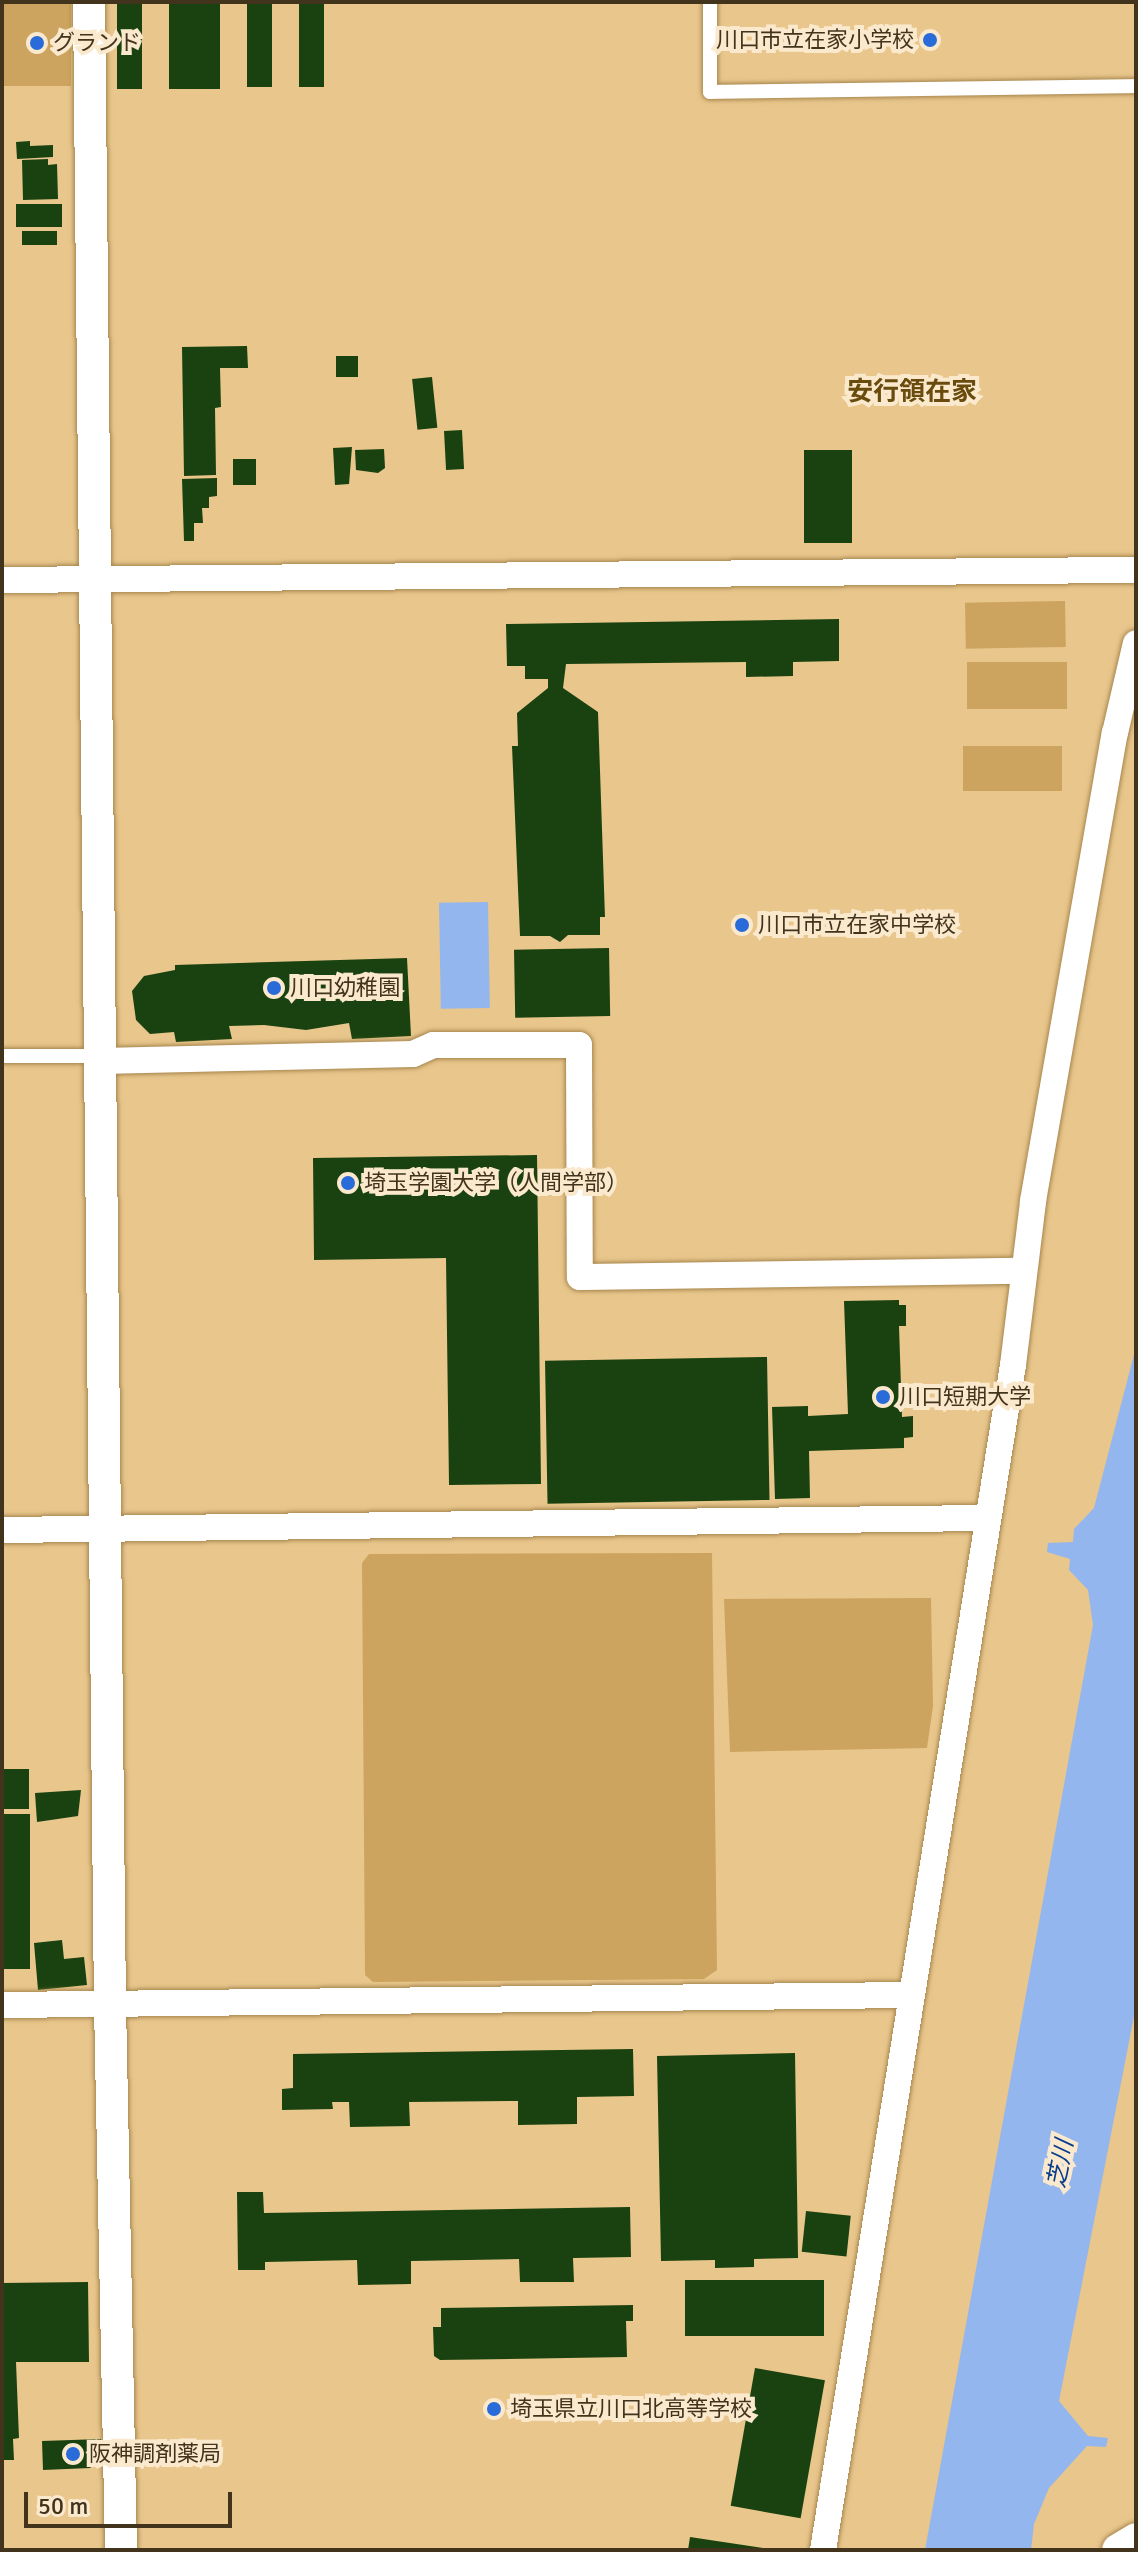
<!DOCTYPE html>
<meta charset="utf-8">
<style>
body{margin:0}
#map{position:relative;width:1138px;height:2552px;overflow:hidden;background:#e8c68c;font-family:Signika,"Noto Sans JP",sans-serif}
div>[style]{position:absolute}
.green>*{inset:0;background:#cca45f;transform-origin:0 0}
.water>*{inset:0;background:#93b6ee;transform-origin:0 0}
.building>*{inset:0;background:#1a4210;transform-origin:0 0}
.roads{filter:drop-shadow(0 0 2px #a7864e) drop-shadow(0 0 2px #a7864e)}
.service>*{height:14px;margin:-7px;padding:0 7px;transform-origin:7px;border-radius:7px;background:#fff}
.minor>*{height:26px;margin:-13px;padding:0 13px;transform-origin:13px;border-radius:13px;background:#fff}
.tertiary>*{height:32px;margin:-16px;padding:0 16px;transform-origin:16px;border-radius:16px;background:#fff}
.dots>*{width:22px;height:22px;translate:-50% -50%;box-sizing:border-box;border:4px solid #fbe9cd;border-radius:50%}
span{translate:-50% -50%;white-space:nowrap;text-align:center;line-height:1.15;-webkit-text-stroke:8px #fbe9cd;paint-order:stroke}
.poi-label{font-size:22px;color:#41331c}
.right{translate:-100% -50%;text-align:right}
.left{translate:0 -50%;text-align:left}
.water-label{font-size:24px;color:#093d8d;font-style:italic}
.quarter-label{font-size:26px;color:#694b0e;font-weight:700}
.frame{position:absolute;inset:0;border:4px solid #41331c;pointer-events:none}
.scale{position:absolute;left:24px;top:2492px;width:208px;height:36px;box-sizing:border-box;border:4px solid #41331c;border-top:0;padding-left:10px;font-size:24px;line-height:28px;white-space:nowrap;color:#41331c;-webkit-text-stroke:6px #fbe9cd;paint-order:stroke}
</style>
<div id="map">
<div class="green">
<i style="left:2px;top:2px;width:69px;height:84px"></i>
<i style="left:1065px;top:601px;width:46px;height:100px;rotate:89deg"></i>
<i style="left:1067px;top:662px;width:47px;height:100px;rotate:90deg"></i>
<i style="left:963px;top:746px;width:99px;height:45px"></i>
<i style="clip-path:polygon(712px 1553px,717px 1970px,704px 1979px,373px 1982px,365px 1975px,362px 1563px,369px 1554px)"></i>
<i style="clip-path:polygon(931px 1598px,933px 1706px,927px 1748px,730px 1752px,724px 1599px)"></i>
</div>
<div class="water">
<i style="left:488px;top:902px;width:106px;height:49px;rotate:89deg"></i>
<i style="clip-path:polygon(1136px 1347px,1136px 2006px,1059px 2401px,1088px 2436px,1108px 2438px,1106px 2447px,1087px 2446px,1049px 2488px,1034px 2524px,1031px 2550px,925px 2550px,1093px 1625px,1088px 1590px,1069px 1570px,1070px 1559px,1047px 1552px,1048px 1543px,1073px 1542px,1074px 1529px,1094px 1508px)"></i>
</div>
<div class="building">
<i style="left:117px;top:2px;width:25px;height:87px"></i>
<i style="left:169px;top:2px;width:51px;height:87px"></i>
<i style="left:247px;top:2px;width:25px;height:85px"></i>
<i style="left:299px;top:2px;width:25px;height:85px"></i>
<i style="clip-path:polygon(30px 141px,30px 146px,53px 145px,53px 157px,17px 159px,16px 142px)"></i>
<i style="clip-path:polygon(48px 159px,48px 165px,57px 164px,58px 199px,23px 200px,22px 160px)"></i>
<i style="left:62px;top:204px;width:23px;height:46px;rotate:90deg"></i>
<i style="left:22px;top:231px;width:35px;height:14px"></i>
<i style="clip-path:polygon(247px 346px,248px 368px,220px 368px,221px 407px,215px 408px,216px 475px,184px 476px,182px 347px)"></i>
<i style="left:336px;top:356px;width:22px;height:21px"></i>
<i style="left:432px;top:377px;width:51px;height:20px;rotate:84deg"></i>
<i style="left:462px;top:430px;width:39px;height:18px;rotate:87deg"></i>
<i style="clip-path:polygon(352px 447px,349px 484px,335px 485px,333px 448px)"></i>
<i style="clip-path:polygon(384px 449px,385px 468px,378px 473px,356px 470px,355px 450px)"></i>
<i style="left:804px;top:450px;width:48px;height:93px"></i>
<i style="left:233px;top:459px;width:23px;height:26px"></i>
<i style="clip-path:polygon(217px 478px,217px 496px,209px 497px,209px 508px,202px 508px,203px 523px,194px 523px,194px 541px,184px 541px,182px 479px)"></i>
<i style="clip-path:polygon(839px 619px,839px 661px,793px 662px,793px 676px,746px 677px,746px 662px,566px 664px,563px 688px,598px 712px,605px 917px,600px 917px,600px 935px,568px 935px,560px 942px,550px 936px,520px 936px,512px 746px,518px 746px,517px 713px,548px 688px,548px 679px,525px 679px,525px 666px,507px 666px,506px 624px)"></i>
<i style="left:609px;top:948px;width:68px;height:95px;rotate:89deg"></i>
<i style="clip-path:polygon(407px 958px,411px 1036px,352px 1039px,349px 1023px,306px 1030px,264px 1025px,229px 1026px,232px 1039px,176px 1042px,174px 1032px,150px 1034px,136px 1020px,132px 991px,144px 976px,175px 970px,175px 965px)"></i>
<i style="clip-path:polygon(537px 1155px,541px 1484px,449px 1485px,446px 1258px,314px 1260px,313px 1158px)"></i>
<i style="clip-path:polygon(899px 1300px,899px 1305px,906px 1305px,906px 1326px,899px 1326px,902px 1417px,913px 1416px,913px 1437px,904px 1438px,904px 1448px,809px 1451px,810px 1498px,775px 1499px,772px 1407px,808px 1406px,808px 1416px,848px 1414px,844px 1301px)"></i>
<i style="left:767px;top:1357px;width:143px;height:222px;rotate:89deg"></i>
<i style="left:2px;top:1769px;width:27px;height:40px"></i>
<i style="clip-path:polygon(81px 1790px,78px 1816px,37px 1822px,35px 1793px)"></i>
<i style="left:2px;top:1814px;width:28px;height:155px"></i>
<i style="clip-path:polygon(62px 1940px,64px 1959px,84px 1957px,87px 1985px,38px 1990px,34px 1943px)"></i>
<i style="clip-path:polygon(633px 2049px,634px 2096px,577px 2097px,577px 2124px,518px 2125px,518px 2101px,409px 2102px,410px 2126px,350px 2127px,349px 2102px,332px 2102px,333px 2109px,282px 2110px,282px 2089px,293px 2088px,293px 2054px)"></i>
<i style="clip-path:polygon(795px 2053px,798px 2258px,754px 2259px,754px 2267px,715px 2268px,715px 2260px,661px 2261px,657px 2056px)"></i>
<i style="clip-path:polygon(237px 2192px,263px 2192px,264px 2213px,630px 2207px,631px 2257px,573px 2258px,574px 2282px,520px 2282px,519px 2259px,411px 2261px,411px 2284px,358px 2285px,357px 2260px,265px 2262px,265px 2270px,238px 2270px)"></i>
<i style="left:806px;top:2211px;width:45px;height:41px;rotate:6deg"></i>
<i style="left:685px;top:2280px;width:139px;height:56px"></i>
<i style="clip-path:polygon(88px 2282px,89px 2362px,16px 2362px,19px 2438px,13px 2439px,14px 2460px,2px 2460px,2px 2283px)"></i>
<i style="clip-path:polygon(633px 2305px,633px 2321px,626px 2321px,627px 2357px,440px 2360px,434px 2356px,433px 2327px,441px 2327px,441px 2308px)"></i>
<i style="left:755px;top:2368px;width:71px;height:140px;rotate:10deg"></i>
<i style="clip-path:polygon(101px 2439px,102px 2458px,90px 2468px,43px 2470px,42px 2441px)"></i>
<i style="clip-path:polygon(690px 2537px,763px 2548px,763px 2550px,688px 2550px)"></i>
</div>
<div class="roads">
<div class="service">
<i style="left:710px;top:2px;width:90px;rotate:90deg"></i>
<i style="left:710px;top:92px;width:426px;rotate:-0.8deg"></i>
<i style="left:2px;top:1056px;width:97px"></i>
</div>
<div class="minor">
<i style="left:2px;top:580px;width:1134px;rotate:-0.51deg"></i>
<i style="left:100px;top:1061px;width:313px;rotate:-1.3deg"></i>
<i style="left:413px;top:1054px;width:22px;rotate:-24deg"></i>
<i style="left:433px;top:1045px;width:146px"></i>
<i style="left:579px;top:1045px;width:232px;rotate:89.8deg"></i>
<i style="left:580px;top:1277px;width:444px;rotate:-0.8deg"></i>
<i style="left:2px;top:1530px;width:985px;rotate:-0.7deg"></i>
<i style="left:2px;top:2005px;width:908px;rotate:-0.63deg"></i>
<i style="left:823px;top:2550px;width:1200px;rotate:-80.89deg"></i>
<i style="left:1013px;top:1365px;width:165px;rotate:-83deg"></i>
<i style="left:1033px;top:1201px;width:475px;rotate:-80.1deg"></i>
<i style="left:1115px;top:733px;width:92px;rotate:-76.9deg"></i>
</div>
<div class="tertiary">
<i style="left:89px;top:2px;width:2002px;rotate:89.4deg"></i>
<i style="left:110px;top:2004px;width:546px;rotate:88.85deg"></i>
<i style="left:1118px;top:2550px;width:21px;rotate:-31deg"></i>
</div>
</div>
<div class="dots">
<i style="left:930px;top:40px;background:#296bd8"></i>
<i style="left:37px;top:43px;background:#296bd8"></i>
<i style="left:742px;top:925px;background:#296bd8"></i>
<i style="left:274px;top:988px;background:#296bd8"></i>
<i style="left:348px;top:1183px;background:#296bd8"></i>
<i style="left:883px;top:1397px;background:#296bd8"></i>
<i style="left:494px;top:2409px;background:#296bd8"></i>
<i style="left:73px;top:2454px;background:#296bd8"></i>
</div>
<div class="poi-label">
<span class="right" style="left:914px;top:40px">川口市立在家小学校</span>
<span class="left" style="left:53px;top:43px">グランド</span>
<span class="left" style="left:758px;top:925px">川口市立在家中学校</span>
<span class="left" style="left:290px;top:988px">川口幼稚園</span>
<span class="left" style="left:364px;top:1183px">埼玉学園大学（人間学部）</span>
<span class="left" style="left:899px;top:1397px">川口短期大学</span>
<span class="left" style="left:510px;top:2409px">埼玉県立川口北高等学校</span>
<span class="left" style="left:89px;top:2454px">阪神調剤薬局</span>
</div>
<div class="water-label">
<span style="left:1061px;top:2164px;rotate:-79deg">芝川</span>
</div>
<div class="quarter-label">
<span style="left:912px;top:393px">安行領在家</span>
</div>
<div class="frame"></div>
<div class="scale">50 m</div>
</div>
